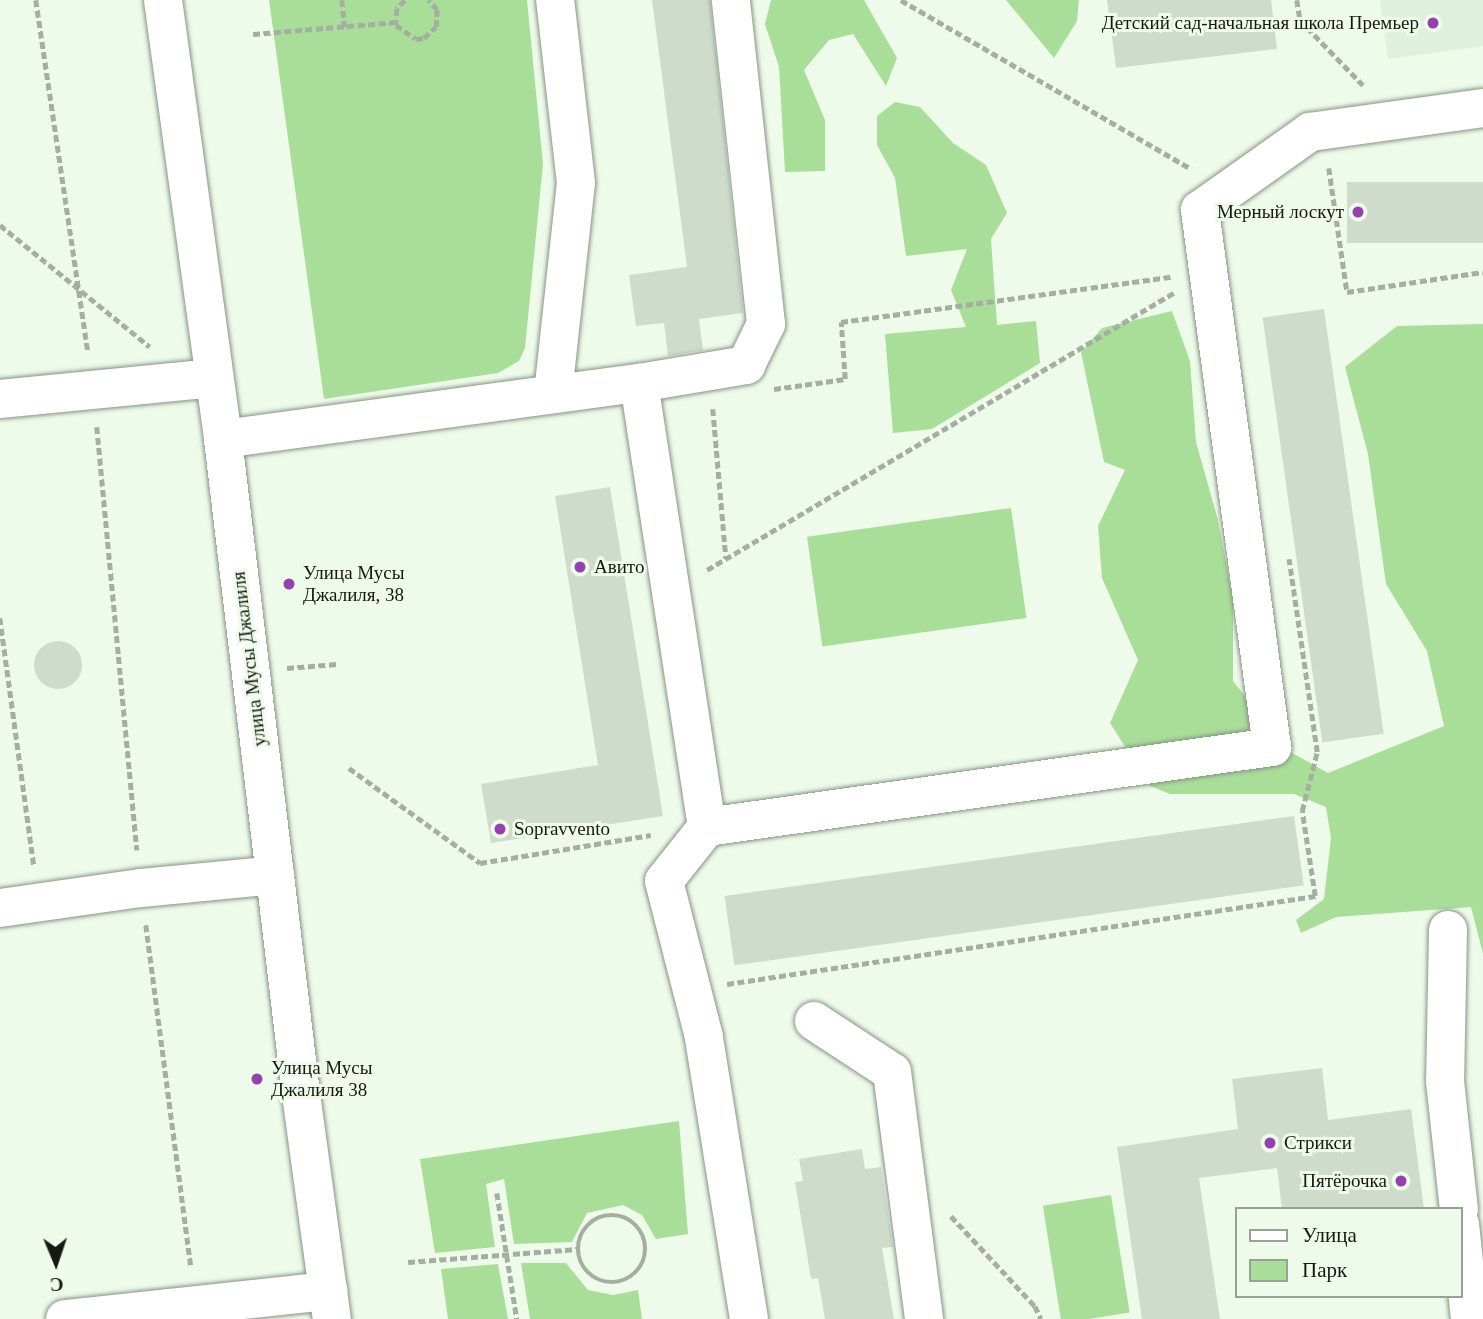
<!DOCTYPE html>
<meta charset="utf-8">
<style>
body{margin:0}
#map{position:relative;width:1483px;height:1319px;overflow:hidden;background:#eefbea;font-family:"Times New Roman",serif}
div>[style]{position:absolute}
.built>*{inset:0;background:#dff1da}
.green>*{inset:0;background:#a9de99;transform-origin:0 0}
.building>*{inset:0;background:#cfdccc;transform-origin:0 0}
.round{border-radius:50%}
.path>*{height:4.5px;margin-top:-2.25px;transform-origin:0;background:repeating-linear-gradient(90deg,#a4aea1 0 7px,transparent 0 10.5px)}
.path>.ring{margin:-2.25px;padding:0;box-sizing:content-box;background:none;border:4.5px solid #a4aea1;border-radius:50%}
.roads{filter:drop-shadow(0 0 2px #879383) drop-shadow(0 0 2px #879383)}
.minor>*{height:38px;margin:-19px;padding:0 19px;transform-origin:19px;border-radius:19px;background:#fff}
.major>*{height:38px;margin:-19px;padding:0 19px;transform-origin:19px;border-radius:19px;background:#fff}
.dots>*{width:19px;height:19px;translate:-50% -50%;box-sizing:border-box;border:4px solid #eefbea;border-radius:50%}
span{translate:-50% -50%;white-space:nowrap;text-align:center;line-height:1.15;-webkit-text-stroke:6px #eefbea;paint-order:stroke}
.poi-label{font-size:19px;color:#151914}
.right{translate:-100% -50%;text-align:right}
.left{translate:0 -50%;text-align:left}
.street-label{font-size:19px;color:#151914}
.legend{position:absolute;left:1235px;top:1207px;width:228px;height:91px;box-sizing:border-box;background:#eefbea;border:2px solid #97a194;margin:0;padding:9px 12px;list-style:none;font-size:21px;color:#151914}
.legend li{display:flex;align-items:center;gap:14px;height:35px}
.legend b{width:35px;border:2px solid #97a194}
.north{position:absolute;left:21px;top:1228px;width:70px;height:70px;-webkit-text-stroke:5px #eefbea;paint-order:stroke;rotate:178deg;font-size:19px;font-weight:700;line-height:28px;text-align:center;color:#151914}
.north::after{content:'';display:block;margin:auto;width:24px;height:32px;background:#151914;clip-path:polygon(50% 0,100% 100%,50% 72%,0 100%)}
</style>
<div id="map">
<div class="built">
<i style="clip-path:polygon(1380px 0,1483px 0,1483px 46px,1388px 59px)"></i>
</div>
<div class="green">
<i style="clip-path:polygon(269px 0,527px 0,543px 164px,525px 348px,519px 361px,498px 373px,324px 399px)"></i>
<i style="clip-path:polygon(771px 0,864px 0,897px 58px,886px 86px,853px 34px,829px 40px,804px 70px,825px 120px,825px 171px,785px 172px,779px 67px,765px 24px)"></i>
<i style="clip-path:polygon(1006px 0,1079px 0,1077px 21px,1054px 58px)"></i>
<i style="clip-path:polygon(895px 102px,920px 107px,953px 143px,986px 165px,1007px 213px,991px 239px,997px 325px,1036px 321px,1040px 363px,932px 429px,893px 433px,885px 334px,966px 327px,951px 290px,967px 249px,906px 256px,895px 178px,877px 145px,877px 116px)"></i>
<i style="clip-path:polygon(1172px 311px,1190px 361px,1196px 442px,1218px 520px,1233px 600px,1233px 681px,1287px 750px,1328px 773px,1444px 726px,1427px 651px,1386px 584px,1368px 454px,1345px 367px,1397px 326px,1483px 324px,1483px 954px,1471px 907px,1336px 917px,1301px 933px,1296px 920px,1324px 899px,1331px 838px,1326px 807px,1294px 794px,1170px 794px,1150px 786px,1110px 723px,1138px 660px,1102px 578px,1098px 526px,1125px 470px,1104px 462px,1081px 352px,1102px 328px)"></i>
<i style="left:1011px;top:508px;width:111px;height:206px;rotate:82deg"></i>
<i style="clip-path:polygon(679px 1121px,688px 1234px,656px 1239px,642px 1215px,623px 1205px,587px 1213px,572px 1242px,514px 1244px,504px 1179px,486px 1184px,495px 1247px,435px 1253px,420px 1159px)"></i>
<i style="left:1111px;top:1195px;width:119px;height:69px;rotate:81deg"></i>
<i style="clip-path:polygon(521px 1263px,566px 1263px,588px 1290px,613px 1295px,638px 1290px,642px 1319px,530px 1319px)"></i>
<i style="clip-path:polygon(498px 1264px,508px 1319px,448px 1319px,441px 1269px)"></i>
</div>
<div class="building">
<i style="clip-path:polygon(652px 0,710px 0,743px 313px,699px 319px,703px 350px,668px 356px,664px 323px,636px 326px,629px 275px,687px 267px)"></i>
<i style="clip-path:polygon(1107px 0,1271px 0,1277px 49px,1116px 68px)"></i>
<i style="left:1483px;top:182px;width:61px;height:136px;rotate:90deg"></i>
<i style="left:1324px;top:309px;width:429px;height:62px;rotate:82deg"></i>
<i style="clip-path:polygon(610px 487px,663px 816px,491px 843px,481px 784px,598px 765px,555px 496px)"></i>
<i class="round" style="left:34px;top:641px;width:48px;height:48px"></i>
<i style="left:1294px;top:816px;width:70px;height:575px;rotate:82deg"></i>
<i style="clip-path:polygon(1322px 1068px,1328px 1120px,1411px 1109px,1424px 1209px,1282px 1209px,1277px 1168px,1199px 1178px,1220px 1319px,1142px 1319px,1117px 1147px,1238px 1129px,1232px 1079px)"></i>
<i style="clip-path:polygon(862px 1149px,865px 1169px,881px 1167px,893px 1247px,882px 1248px,894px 1319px,825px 1319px,818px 1278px,811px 1279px,795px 1182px,803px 1181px,799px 1159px)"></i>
</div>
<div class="path">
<i style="left:36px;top:0;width:356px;rotate:81.6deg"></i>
<i style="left:342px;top:0;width:27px;rotate:84deg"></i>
<i style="left:405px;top:0;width:12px;rotate:132deg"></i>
<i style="left:397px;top:9px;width:16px;rotate:94deg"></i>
<i style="left:396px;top:25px;width:24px;rotate:35deg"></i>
<i style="left:416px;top:39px;width:8px;rotate:-7deg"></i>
<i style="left:424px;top:38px;width:16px;rotate:-43deg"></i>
<i style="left:436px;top:27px;width:17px;rotate:-87deg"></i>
<i style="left:437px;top:10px;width:13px;rotate:-132deg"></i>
<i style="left:901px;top:0;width:336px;rotate:30.2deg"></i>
<i style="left:1297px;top:0;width:20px;rotate:81deg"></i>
<i style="left:1300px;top:20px;width:93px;rotate:45.9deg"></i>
<i style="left:253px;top:34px;width:144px;rotate:-4.8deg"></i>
<i style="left:1329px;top:168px;width:125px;rotate:81.7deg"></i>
<i style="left:1347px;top:292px;width:137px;rotate:-8.4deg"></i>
<i style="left:0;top:225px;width:193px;rotate:39.1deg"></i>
<i style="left:774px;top:389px;width:72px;rotate:-8deg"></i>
<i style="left:845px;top:379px;width:57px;rotate:-94deg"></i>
<i style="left:841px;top:322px;width:333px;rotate:-7.8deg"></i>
<i style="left:713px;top:409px;width:150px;rotate:85deg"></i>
<i style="left:97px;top:427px;width:425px;rotate:84.6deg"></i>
<i style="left:707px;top:570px;width:544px;rotate:-30.71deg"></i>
<i style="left:0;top:618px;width:251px;rotate:82.2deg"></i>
<i style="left:287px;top:668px;width:50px;rotate:-4.6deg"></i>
<i style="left:349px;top:768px;width:162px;rotate:35.9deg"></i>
<i style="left:480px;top:863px;width:173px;rotate:-9.3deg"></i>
<i style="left:146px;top:925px;width:345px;rotate:82.5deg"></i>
<i style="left:727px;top:984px;width:595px;rotate:-8.51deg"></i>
<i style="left:1315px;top:896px;width:86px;rotate:-98.7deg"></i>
<i style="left:1302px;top:811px;width:61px;rotate:-75.7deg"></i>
<i style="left:1317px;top:752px;width:195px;rotate:-98.3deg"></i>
<i style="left:497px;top:1193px;width:128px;rotate:81deg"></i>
<i class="ring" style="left:578px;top:1215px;width:63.5px;height:63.5px"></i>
<i style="left:951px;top:1216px;width:123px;rotate:47deg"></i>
<i style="left:1035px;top:1306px;width:14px;rotate:65deg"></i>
<i style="left:408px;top:1262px;width:170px;rotate:-4.4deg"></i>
</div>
<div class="roads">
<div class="minor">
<i style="left:639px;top:383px;width:109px;rotate:-9.5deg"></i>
<i style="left:746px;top:365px;width:46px;rotate:-64deg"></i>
<i style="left:766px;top:324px;width:326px;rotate:-96.2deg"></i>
<i style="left:553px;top:394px;width:212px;rotate:-83.8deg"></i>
<i style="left:576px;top:183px;width:184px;rotate:-96.5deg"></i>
<i style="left:0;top:399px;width:215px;rotate:-5.6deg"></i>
<i style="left:223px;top:439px;width:420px;rotate:-7.7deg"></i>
<i style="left:639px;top:383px;width:449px;rotate:81.3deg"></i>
<i style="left:0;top:908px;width:142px;rotate:-8.1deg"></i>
<i style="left:141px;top:888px;width:135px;rotate:-5.5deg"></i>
<i style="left:1448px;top:930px;width:151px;rotate:91.1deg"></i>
<i style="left:1445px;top:1081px;width:129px;rotate:83.8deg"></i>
<i style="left:814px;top:1021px;width:93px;rotate:33.2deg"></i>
<i style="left:892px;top:1072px;width:249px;rotate:82.6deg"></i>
<i style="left:1460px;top:1224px;width:96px;rotate:84deg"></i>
<i style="left:65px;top:1319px;width:265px;rotate:-6.1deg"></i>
<i style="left:749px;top:1319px;width:286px;rotate:-99.1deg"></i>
<i style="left:704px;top:1037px;width:161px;rotate:-104.4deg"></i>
<i style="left:664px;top:881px;width:69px;rotate:-51.5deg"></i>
<i style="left:707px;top:827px;width:571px;rotate:-8.06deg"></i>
<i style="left:1272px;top:747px;width:542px;rotate:-97.64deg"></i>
<i style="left:1200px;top:210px;width:135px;rotate:-35.3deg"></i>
<i style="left:1310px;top:132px;width:175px;rotate:-7.9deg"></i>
</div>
<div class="major">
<i style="left:163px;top:0;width:443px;rotate:82.2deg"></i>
<i style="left:223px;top:439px;width:660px;rotate:83.21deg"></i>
<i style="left:301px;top:1094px;width:227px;rotate:82.2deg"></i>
</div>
</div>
<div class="dots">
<i style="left:1433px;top:23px;background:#9640ad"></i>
<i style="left:1358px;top:212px;background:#9640ad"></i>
<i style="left:580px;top:567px;background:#9640ad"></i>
<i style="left:289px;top:584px;background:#9640ad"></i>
<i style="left:500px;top:829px;background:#9640ad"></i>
<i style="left:257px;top:1079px;background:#9640ad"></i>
<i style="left:1270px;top:1143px;background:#9640ad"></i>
<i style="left:1401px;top:1181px;background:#9640ad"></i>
</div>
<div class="poi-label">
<span class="right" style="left:1419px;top:23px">Детский сад-начальная школа Премьер</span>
<span class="right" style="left:1344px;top:212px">Мерный лоскут</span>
<span class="left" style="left:594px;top:567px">Авито</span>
<span class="left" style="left:303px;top:584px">Улица Мусы<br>Джалиля, 38</span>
<span class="left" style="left:514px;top:829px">Sopravvento</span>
<span class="left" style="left:271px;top:1079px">Улица Мусы<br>Джалиля 38</span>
<span class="left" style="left:1284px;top:1143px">Стрикси</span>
<span class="right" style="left:1387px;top:1181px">Пятёрочка</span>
</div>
<div class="street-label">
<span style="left:249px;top:659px;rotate:-97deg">улица Мусы Джалиля</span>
</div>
<ul class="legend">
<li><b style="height:9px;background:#fff"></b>Улица</li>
<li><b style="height:19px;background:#a9de99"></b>Парк</li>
</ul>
<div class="north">С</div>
</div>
